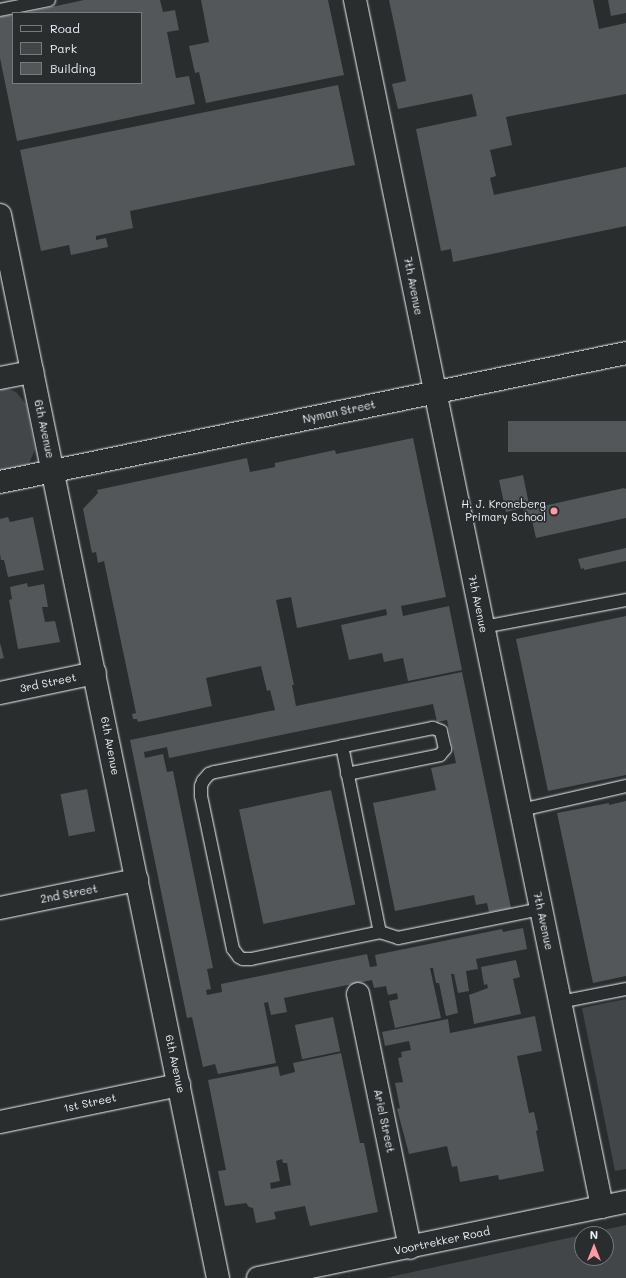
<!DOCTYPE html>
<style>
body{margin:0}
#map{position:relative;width:626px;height:1278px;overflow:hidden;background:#2a2d2e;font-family:Mali,sans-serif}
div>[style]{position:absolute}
.green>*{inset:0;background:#424648}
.building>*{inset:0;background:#535759;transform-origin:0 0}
.roads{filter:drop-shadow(0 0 1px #e8f1f8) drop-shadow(0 0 1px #e8f1f8)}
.lane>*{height:12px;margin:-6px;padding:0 6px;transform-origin:6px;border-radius:6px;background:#2a2d2e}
.street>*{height:22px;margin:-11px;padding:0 11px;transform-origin:11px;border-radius:11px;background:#2a2d2e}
.primary>*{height:22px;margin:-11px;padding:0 11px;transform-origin:11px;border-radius:11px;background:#2a2d2e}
.dots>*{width:11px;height:11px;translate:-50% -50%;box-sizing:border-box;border:2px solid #2a2d2e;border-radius:50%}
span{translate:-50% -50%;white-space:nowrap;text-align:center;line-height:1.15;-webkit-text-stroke:3.5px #2a2d2e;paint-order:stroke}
.street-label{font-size:11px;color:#e8f1f8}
.poi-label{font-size:11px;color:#e8f1f8}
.right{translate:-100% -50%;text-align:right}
.legend{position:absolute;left:12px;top:12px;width:130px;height:72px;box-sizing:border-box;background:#2a2d2e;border:1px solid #767b7f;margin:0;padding:5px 7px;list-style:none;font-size:12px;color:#e8f1f8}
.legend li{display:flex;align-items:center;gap:8px;height:20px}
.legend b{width:20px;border:1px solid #767b7f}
.north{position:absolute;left:574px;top:1226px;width:40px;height:40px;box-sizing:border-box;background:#2a2d2e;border:1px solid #767b7f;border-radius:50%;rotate:0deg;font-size:11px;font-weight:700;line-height:16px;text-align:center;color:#e8f1f8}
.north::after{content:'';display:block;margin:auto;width:14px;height:18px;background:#ff9aa2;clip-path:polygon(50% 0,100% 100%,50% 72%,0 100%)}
</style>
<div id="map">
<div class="green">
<i style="clip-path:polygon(3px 387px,16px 392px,26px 404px,35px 450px,29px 463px,22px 467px,0 472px,0 388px)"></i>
<i style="clip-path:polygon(626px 999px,626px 1169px,615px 1171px,582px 1008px)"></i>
<i style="clip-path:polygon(626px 1225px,626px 1278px,385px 1278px,582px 1235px,582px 1258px,606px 1258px,606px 1234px,585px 1234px)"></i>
</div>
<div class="building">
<i style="clip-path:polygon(84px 0,160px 0,163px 12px,175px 10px,179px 30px,167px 32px,176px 78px,189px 76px,195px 104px,17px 141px,0 58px,0 17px,13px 15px,13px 83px,141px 83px,141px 13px,24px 13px)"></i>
<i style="clip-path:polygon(201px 0,328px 0,344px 75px,206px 103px,199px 72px,195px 73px,189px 46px,209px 42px)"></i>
<i style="clip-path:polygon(389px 0,593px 0,599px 29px,626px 23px,626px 94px,506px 117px,512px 145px,490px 150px,496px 176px,490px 178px,494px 195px,626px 167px,626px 226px,453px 262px,451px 249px,441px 251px,416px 129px,477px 116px,472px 94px,398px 109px,392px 84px,406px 81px)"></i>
<i style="clip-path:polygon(608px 0,626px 0,626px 13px,611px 16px)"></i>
<i style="clip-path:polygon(338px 85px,355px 165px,130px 211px,133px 228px,96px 236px,96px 240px,106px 238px,108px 247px,71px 255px,69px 245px,41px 251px,20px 150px)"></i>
<i style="left:626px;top:421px;width:31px;height:118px;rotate:90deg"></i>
<i style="clip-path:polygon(413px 438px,446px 597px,401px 606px,403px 616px,449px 606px,462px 670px,408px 681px,403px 658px,384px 662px,382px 653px,349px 660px,341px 625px,387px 615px,386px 609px,297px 628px,291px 597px,276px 600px,294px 685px,292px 685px,296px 706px,462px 672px,511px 908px,489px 912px,487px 903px,476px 905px,474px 895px,395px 911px,373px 803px,436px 790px,431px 768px,456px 763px,447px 720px,437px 722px,433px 704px,169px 758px,167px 747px,144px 752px,145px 758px,163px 754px,167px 772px,173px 771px,213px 968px,207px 969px,211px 989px,206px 990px,207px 995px,222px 992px,221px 984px,367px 954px,370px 967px,377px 966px,375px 955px,502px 929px,503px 932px,523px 928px,527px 949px,476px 959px,478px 969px,466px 971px,469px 991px,458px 993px,454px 974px,451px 974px,458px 1013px,446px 1016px,439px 983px,436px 983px,433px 968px,430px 968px,441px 1018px,395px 1028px,389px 1001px,398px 999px,397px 993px,388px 995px,386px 986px,374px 988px,372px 980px,284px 998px,287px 1012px,271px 1015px,268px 1002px,264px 1003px,276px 1063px,218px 1074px,215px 1064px,203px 1067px,192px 1017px,187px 1018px,130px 740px,275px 710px,270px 690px,267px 691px,261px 666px,206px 678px,212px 706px,138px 722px,137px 719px,133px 719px,132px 714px,136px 713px,104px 561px,98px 563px,96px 552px,92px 553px,83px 509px,98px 493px,97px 490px,247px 458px,250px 472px,275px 467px,275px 463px,335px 450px,336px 454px)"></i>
<i style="clip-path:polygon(523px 475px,530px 509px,624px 488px,626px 489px,626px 518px,536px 538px,531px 516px,525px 517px,523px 508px,506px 512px,499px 480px)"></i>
<i style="clip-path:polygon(8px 517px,10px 522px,33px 517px,44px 570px,8px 577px,4px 560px,1px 560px,0 554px,0 519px)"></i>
<i style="clip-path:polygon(626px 548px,626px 561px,584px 570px,584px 568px,581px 569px,578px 559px)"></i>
<i style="clip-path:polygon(27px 583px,28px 587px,44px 584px,48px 607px,42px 607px,45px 622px,55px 621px,60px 642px,18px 649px,9px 600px,12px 599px,10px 587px)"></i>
<i style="clip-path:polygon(626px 616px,626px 775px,548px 791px,516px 639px)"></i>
<i style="clip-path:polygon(0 643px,4px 658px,0 659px)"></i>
<i style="left:87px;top:789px;width:43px;height:27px;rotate:79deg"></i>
<i style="left:331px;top:790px;width:117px;height:94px;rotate:78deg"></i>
<i style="clip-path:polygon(626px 801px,626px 976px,593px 983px,557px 813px,609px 803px,609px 805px)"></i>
<i style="clip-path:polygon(516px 960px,520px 977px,513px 979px,521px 1014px,474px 1024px,469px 995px,488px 988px,487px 984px,484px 985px,481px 967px)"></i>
<i style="clip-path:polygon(535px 1016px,542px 1051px,517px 1056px,529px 1113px,534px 1112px,538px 1130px,536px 1131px,544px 1171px,499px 1180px,498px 1175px,460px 1182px,457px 1166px,452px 1167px,447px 1146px,409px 1154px,397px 1109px,400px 1108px,395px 1083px,403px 1082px,398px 1058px,402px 1057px,401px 1052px,411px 1050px,409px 1041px,385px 1046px,382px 1032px,448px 1019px,450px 1033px)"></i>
<i style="left:333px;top:1017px;width:35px;height:39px;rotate:78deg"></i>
<i style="clip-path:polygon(evenodd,341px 1053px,360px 1143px,364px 1143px,378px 1212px,310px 1226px,305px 1206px,274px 1212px,276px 1219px,256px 1223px,253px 1208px,249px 1207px,246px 1203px,225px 1206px,218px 1171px,226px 1170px,208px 1080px,278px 1066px,280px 1076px,295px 1072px,293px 1063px,341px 1053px,282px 1159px,283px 1163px,287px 1163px,291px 1185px,271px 1189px,270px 1183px,280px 1181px,276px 1161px,282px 1159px)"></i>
</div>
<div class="roads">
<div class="lane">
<i style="left:0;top:10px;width:50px;rotate:-11.5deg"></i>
<i style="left:483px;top:627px;width:146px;rotate:-10.7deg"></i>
<i style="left:342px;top:746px;width:190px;rotate:78.5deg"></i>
<i style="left:347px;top:774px;width:95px;rotate:-11.5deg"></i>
<i style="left:440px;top:755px;width:8px;rotate:-50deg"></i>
<i style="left:445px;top:749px;width:18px;rotate:-103deg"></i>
<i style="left:441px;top:731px;width:9px;rotate:-159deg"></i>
<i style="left:433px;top:728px;width:223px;rotate:168.6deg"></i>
<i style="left:214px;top:772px;width:5px;rotate:158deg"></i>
<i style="left:209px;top:774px;width:9px;rotate:131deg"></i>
<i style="left:203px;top:781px;width:5px;rotate:112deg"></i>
<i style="left:201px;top:786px;width:10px;rotate:90deg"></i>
<i style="left:201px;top:796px;width:156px;rotate:78.2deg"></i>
<i style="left:233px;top:949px;width:10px;rotate:53deg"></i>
<i style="left:239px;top:957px;width:4px;rotate:27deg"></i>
<i style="left:243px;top:959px;width:8px"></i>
<i style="left:251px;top:959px;width:132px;rotate:-11.8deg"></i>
<i style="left:380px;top:932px;width:19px;rotate:18deg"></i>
<i style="left:398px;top:938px;width:146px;rotate:-11.5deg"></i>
<i style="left:521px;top:810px;width:108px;rotate:-12.9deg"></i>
<i style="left:560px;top:1002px;width:67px;rotate:-11.1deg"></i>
</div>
<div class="street">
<i style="left:355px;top:0;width:1232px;rotate:78.43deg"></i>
<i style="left:0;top:215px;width:1085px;rotate:78.41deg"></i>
<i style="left:0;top:378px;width:33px;rotate:-11deg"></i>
<i style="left:0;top:482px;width:639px;rotate:-11.64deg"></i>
<i style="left:0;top:693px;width:97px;rotate:-11.9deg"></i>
<i style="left:0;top:908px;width:140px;rotate:-11.6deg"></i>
<i style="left:358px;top:994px;width:259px;rotate:78.4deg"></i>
<i style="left:0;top:1122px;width:183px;rotate:-11.7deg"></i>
</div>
<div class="primary">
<i style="left:258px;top:1278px;width:376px;rotate:-11.7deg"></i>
</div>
</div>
<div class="dots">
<i style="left:554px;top:511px;background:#ff9aa2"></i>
</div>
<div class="street-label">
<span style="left:413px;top:286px;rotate:79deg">7th Avenue</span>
<span style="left:339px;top:412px;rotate:-12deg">Nyman Street</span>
<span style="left:44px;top:429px;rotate:78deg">6th Avenue</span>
<span style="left:478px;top:604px;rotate:78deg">7th Avenue</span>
<span style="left:48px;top:683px;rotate:-12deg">3rd Street</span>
<span style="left:110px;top:746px;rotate:79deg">6th Avenue</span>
<span style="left:69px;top:894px;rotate:-11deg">2nd Street</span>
<span style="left:543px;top:921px;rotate:78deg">7th Avenue</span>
<span style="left:175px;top:1064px;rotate:78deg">6th Avenue</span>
<span style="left:90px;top:1103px;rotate:-12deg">1st Street</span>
<span style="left:384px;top:1121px;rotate:78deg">Ariel Street</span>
<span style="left:442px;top:1241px;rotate:-12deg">Voortrekker Road</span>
</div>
<div class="poi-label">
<span class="right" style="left:546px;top:511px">H. J. Kroneberg<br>Primary School</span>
</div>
<ul class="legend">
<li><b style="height:5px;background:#2a2d2e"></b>Road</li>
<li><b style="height:11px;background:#424648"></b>Park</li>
<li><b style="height:11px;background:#535759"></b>Building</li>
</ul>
<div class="north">N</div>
</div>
